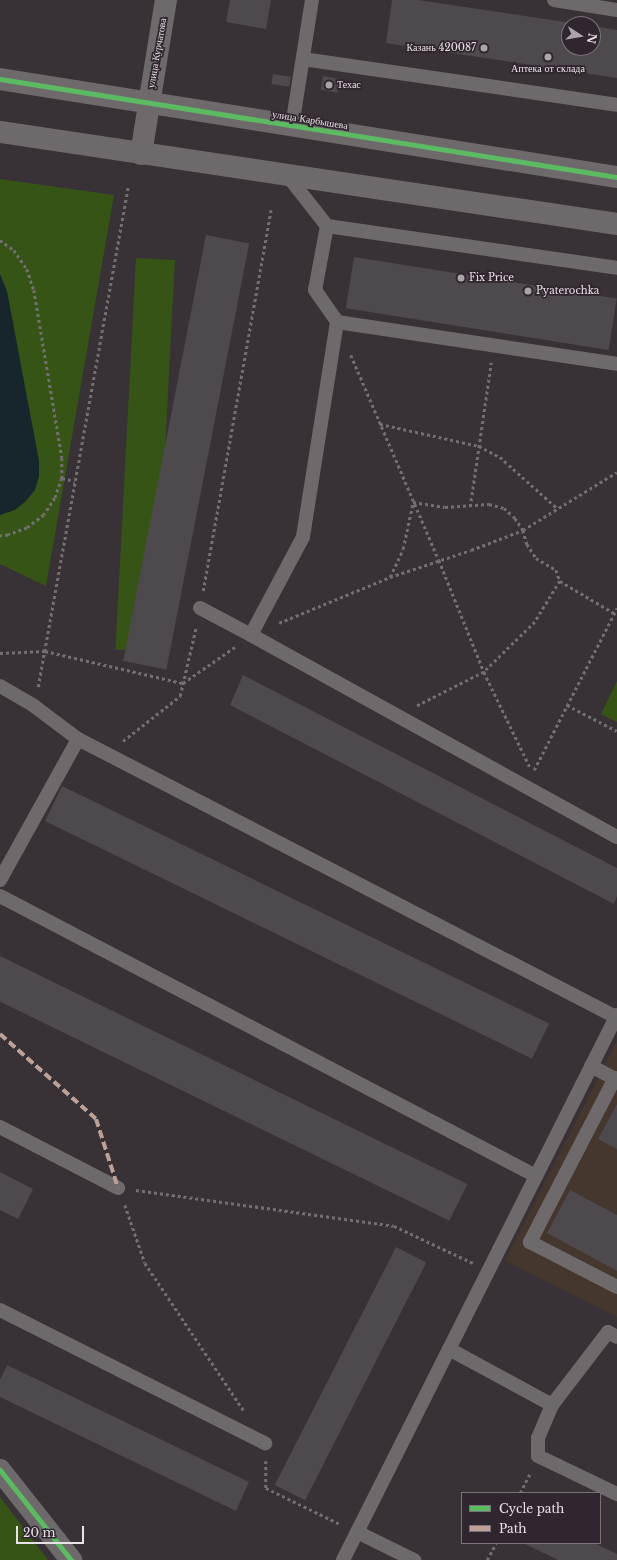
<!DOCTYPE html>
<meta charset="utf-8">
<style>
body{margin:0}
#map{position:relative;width:617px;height:1560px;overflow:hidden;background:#383237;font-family:"Libre Baskerville",serif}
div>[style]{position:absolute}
.medical>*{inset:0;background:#45372d}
.green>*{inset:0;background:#375417;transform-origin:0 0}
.water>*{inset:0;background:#17262c}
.building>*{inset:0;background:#4e494d;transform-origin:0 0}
.path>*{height:2.5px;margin-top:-1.25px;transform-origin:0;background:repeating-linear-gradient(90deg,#726f70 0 3px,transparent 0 6px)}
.lane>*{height:14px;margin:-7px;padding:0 7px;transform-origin:7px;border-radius:7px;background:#6e696b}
.street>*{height:22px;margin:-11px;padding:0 11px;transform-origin:11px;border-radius:11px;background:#6e696b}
.quiet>*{height:4px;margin-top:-2px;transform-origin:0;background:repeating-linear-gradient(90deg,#bda197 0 8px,transparent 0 12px)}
.cycleway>*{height:5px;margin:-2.5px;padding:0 2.5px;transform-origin:2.5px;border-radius:2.5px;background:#5cba63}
.dots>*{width:11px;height:11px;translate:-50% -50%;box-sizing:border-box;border:2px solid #30262f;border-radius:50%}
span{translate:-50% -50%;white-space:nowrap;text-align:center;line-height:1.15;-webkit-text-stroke:3.5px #30262f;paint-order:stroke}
.poi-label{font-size:10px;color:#e9e3e8}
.right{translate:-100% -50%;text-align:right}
.left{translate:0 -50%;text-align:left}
.street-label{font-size:10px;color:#e9e3e8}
.legend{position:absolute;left:461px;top:1492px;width:140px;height:52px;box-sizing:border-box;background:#30262f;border:1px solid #7a7279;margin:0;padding:5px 7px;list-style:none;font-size:12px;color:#e9e3e8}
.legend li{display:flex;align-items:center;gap:8px;height:20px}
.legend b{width:20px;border:1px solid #7a7279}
.north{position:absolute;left:561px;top:16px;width:40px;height:40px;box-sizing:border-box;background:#30262f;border:1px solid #7a7279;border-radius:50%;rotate:102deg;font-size:11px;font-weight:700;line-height:16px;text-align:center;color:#e9e3e8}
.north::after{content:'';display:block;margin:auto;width:14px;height:18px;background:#aba5aa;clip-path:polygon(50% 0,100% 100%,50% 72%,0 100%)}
.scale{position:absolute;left:16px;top:1526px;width:68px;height:18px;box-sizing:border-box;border:2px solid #e9e3e8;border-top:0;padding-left:5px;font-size:12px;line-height:14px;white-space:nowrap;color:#e9e3e8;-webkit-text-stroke:3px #30262f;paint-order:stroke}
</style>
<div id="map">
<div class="medical">
<i style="clip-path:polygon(617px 1041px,617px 1317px,505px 1261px)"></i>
</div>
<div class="green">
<i style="clip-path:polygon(0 179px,114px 195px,46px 586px,0 564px)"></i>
<i style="left:136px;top:258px;width:39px;height:392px;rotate:3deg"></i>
<i style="clip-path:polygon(617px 681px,617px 722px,601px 714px)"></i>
<i style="clip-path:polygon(0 1497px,48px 1560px,0 1560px)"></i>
</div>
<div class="water">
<i style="clip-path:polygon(0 274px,7px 291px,39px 461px,39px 476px,35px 490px,26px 501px,15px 510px,0 515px)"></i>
</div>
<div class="building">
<i style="clip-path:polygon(230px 0,271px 0,266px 29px,226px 22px)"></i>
<i style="clip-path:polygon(392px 0,418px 0,572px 23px,569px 24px,569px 48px,593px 48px,593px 26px,617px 30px,617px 78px,386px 43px)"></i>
<i style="left:273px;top:74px;width:18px;height:10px;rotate:9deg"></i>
<i style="left:323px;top:76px;width:17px;height:14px;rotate:10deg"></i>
<i style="left:206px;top:235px;width:44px;height:434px;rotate:11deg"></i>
<i style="left:354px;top:257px;width:266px;height:52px;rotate:9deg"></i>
<i style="clip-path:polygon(243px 675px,617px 868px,617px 896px,614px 904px,230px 705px)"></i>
<i style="left:62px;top:786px;width:542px;height:39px;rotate:26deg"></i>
<i style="left:0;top:956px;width:520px;height:41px;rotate:26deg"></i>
<i style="clip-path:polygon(617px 1104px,617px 1149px,598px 1139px)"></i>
<i style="clip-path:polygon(0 1172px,33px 1189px,18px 1219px,0 1210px)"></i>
<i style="clip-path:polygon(570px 1190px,617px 1215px,617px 1271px,547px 1233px)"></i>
<i style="left:396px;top:1247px;width:34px;height:267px;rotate:27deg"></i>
<i style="clip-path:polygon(7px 1365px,249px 1482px,236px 1511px,0 1397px,0 1380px)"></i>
<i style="clip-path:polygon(523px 1543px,594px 1543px,617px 1554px,617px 1560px,558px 1560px)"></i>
</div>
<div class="path">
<i style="left:0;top:240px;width:17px;rotate:36deg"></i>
<i style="left:14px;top:250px;width:23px;rotate:56deg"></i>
<i style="left:27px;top:269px;width:22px;rotate:72deg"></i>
<i style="left:34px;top:290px;width:170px;rotate:80.5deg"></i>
<i style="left:62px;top:458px;width:20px;rotate:90deg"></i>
<i style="left:62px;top:478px;width:21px;rotate:109deg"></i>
<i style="left:55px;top:498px;width:20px;rotate:123deg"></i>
<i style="left:44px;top:515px;width:21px;rotate:143deg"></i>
<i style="left:27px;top:528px;width:20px;rotate:160deg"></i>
<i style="left:8px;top:535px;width:8px;rotate:173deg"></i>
<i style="left:351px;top:355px;width:223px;rotate:66.8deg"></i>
<i style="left:439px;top:560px;width:121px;rotate:68.1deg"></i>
<i style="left:484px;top:672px;width:106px;rotate:64.2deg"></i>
<i style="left:380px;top:424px;width:101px;rotate:12.5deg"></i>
<i style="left:479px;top:446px;width:24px;rotate:28deg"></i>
<i style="left:500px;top:457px;width:76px;rotate:41.8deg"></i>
<i style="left:62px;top:478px;width:13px;rotate:13deg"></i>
<i style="left:470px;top:507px;width:146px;rotate:-81.7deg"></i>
<i style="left:390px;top:577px;width:31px;rotate:-65deg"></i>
<i style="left:403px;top:549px;width:48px;rotate:-78deg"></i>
<i style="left:413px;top:502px;width:32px;rotate:9deg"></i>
<i style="left:445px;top:507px;width:44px;rotate:-3.9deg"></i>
<i style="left:489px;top:504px;width:16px;rotate:15deg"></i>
<i style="left:504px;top:508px;width:15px;rotate:42deg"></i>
<i style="left:515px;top:518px;width:14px;rotate:56deg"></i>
<i style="left:523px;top:530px;width:15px;rotate:74deg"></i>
<i style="left:527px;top:544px;width:17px;rotate:57deg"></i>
<i style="left:536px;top:558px;width:23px;rotate:31deg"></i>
<i style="left:556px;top:570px;width:12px;rotate:70deg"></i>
<i style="left:560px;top:581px;width:48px;rotate:121.4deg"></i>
<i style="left:535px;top:622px;width:71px;rotate:135.6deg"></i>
<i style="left:484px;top:672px;width:75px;rotate:153.1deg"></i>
<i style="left:560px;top:581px;width:63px;rotate:30.7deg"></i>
<i style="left:203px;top:591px;width:387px;rotate:-79.9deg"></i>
<i style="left:279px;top:623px;width:120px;rotate:-22.5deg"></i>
<i style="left:390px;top:577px;width:85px;rotate:-18.4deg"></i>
<i style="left:471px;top:550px;width:56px;rotate:-21deg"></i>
<i style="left:523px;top:530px;width:110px;rotate:-31.7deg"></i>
<i style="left:0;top:653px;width:45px;rotate:-2.5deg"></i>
<i style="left:45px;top:651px;width:142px;rotate:13.1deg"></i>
<i style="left:183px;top:683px;width:63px;rotate:-34.7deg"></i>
<i style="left:38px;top:687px;width:508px;rotate:-79.8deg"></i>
<i style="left:567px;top:705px;width:56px;rotate:27.5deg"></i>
<i style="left:123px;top:741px;width:73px;rotate:-38.3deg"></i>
<i style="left:180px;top:696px;width:71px;rotate:-76.9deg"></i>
<i style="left:534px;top:770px;width:182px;rotate:-62.9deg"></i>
<i style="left:136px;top:1190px;width:260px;rotate:7.9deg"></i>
<i style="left:394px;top:1226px;width:87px;rotate:25.1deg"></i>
<i style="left:125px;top:1205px;width:61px;rotate:71deg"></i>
<i style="left:145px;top:1263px;width:178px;rotate:56.2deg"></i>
<i style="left:266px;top:1461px;width:27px;rotate:90deg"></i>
<i style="left:266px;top:1488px;width:82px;rotate:25.9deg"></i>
<i style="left:520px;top:1493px;width:22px;rotate:-63deg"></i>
<i style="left:487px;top:1560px;width:19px;rotate:-62deg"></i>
</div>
<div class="lane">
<i style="left:554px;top:0;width:64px;rotate:9deg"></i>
<i style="left:303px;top:59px;width:317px;rotate:8.3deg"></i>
<i style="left:292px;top:126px;width:128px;rotate:-81deg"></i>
<i style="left:287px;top:175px;width:65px;rotate:51.9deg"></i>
<i style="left:327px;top:226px;width:65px;rotate:100.6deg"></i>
<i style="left:315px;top:290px;width:39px;rotate:55deg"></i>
<i style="left:337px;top:322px;width:218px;rotate:99deg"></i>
<i style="left:303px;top:537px;width:111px;rotate:118deg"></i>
<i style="left:251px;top:635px;width:418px;rotate:28.9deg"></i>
<i style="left:327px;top:226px;width:293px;rotate:8.2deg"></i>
<i style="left:337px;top:322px;width:283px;rotate:8.5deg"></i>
<i style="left:200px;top:608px;width:58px;rotate:27.9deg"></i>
<i style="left:0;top:686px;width:39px;rotate:30deg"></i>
<i style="left:34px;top:706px;width:55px;rotate:36.9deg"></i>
<i style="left:78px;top:739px;width:606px;rotate:27.33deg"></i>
<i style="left:0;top:880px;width:161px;rotate:-61deg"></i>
<i style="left:0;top:896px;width:605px;rotate:27.58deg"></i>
<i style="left:591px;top:1066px;width:30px;rotate:28deg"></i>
<i style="left:615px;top:1078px;width:185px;rotate:117.4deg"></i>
<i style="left:530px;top:1242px;width:98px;rotate:27.3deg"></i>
<i style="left:0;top:1127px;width:133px;rotate:27.3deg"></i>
<i style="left:0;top:1310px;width:297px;rotate:26.7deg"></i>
<i style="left:449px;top:1349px;width:117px;rotate:28.5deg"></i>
<i style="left:552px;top:1405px;width:92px;rotate:-52.5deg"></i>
<i style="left:608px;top:1332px;width:10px;rotate:29deg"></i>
<i style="left:552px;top:1405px;width:36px;rotate:113deg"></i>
<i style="left:538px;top:1438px;width:18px;rotate:90deg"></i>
<i style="left:538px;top:1456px;width:88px;rotate:25.7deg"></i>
<i style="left:357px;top:1532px;width:64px;rotate:26.2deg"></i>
<i style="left:343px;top:1560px;width:610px;rotate:-63.31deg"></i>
</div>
<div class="street">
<i style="left:0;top:79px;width:625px;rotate:9.03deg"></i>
<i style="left:0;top:132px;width:624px;rotate:8.48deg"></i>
<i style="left:141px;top:154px;width:156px;rotate:-80.8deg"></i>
<i style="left:0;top:1470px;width:115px;rotate:51.7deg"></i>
</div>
<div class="quiet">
<i style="left:0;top:1034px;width:128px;rotate:41.5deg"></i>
<i style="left:96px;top:1119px;width:72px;rotate:72.3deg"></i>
</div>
<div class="cycleway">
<i style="left:0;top:79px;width:625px;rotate:9.03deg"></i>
<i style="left:0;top:1470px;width:115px;rotate:51.7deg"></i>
</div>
<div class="dots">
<i style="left:484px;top:48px;background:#aba5aa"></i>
<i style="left:548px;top:57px;background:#aba5aa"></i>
<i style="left:329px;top:85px;background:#aba5aa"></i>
<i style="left:461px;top:278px;background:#aba5aa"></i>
<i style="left:528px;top:291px;background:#aba5aa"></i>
</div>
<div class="poi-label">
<span class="right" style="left:476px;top:48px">Казань 420087</span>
<span style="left:548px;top:69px">Аптека от склада</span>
<span class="left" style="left:337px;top:85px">Техас</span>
<span class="left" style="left:469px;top:278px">Fix Price</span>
<span class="left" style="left:536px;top:291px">Pyaterochka</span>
</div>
<div class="street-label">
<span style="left:157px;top:53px;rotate:-80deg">улица Курчатова</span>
<span style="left:310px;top:120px;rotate:9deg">улица Карбышева</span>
</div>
<ul class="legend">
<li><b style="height:5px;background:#5cba63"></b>Cycle path</li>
<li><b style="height:5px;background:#bda197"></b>Path</li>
</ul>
<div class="north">N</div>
<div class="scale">20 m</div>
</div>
